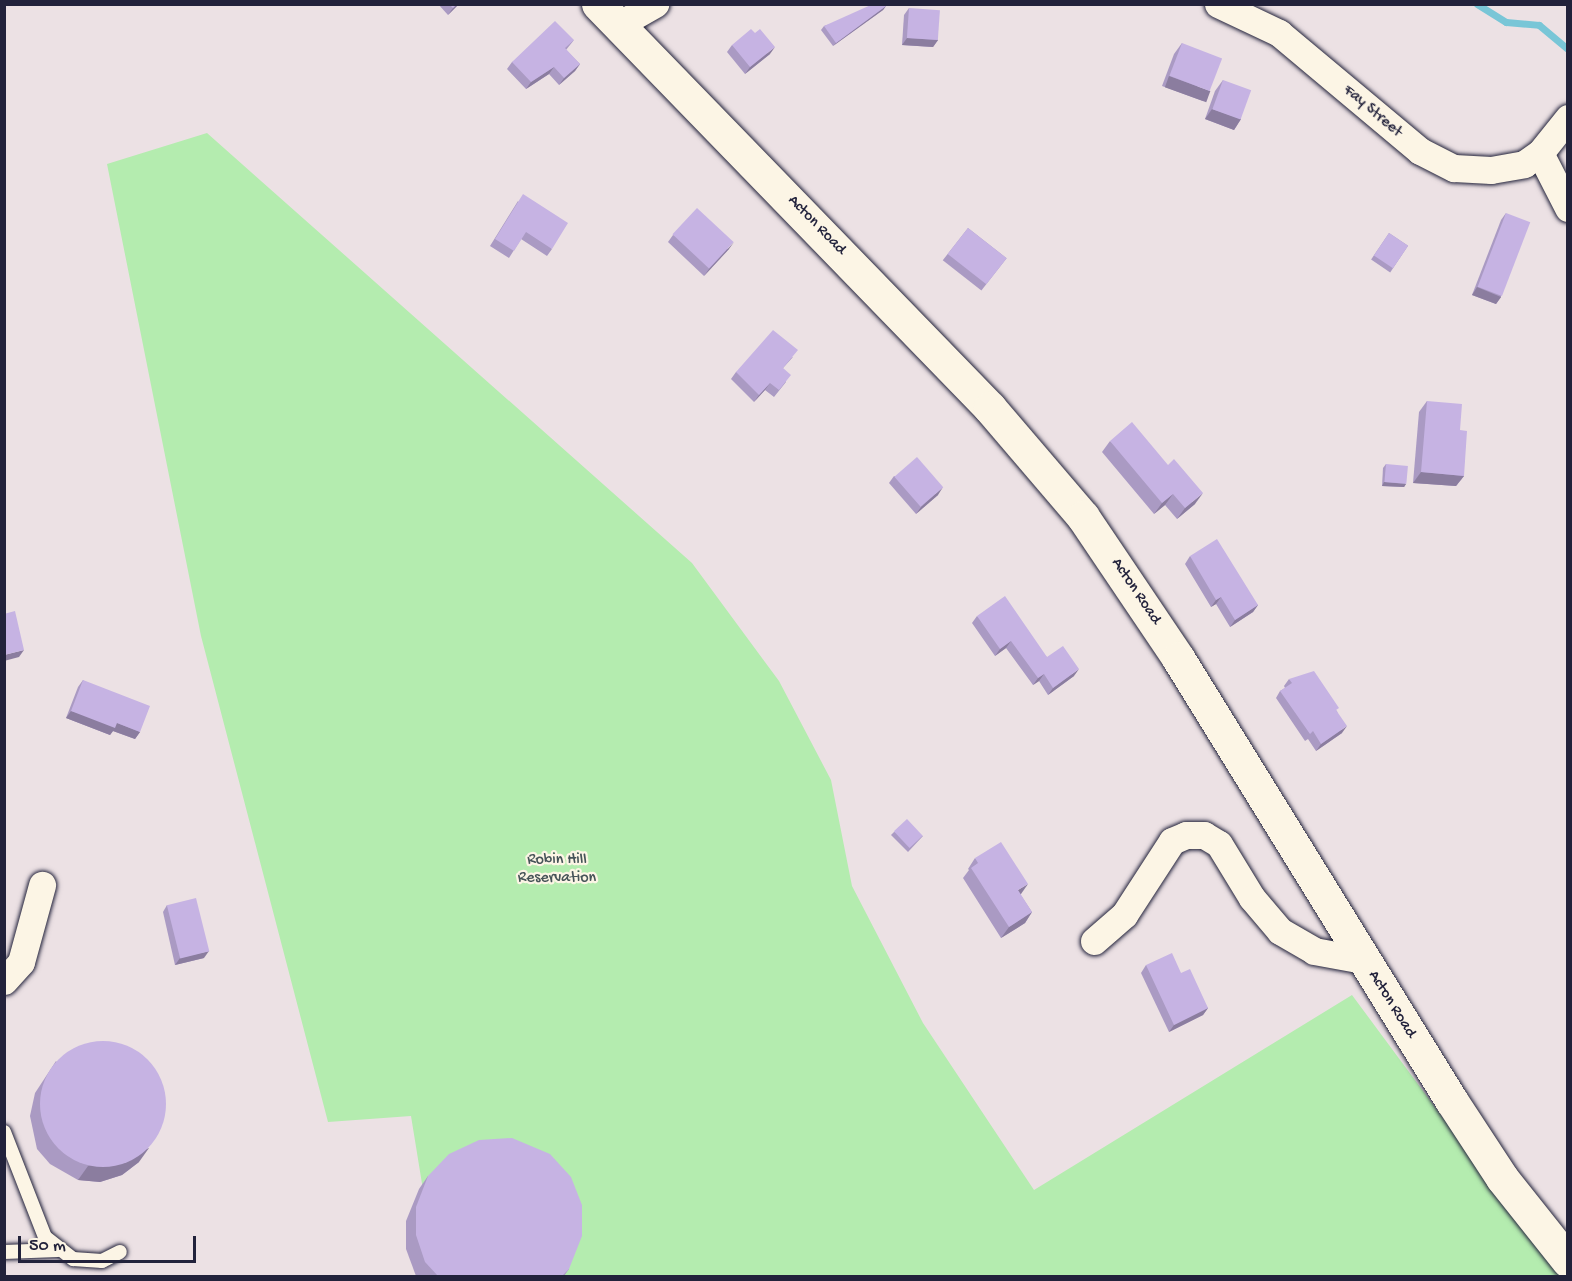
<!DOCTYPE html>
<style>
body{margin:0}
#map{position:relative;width:1572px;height:1281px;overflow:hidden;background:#ece1e4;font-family:"Gochi Hand",sans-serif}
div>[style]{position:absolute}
.green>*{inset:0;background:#b4ecaf}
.stream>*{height:7px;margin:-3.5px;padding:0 3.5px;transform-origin:3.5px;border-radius:3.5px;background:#79c6d7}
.roads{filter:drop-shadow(0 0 2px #22223b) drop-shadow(0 0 2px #22223b)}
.lane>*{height:14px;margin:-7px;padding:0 7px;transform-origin:7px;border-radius:7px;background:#fcf5e5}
.street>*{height:27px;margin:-13.5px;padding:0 13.5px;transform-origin:13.5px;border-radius:13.5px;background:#fcf5e5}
.secondary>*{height:33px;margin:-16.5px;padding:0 16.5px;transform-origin:16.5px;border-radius:16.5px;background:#fcf5e5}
.wall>*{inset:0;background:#aa9ac3;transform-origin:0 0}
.shaded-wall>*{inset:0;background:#8b7d9f;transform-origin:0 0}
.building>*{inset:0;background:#c6b3e3;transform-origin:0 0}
.round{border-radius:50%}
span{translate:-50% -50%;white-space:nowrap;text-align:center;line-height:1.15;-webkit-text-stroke:4.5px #fcf5e5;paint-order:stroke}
.street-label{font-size:16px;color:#22223b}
.park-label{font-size:16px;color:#465458}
.frame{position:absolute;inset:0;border:6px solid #22223b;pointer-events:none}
.scale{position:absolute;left:18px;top:1236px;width:178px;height:27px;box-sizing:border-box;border:3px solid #22223b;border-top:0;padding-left:8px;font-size:18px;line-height:21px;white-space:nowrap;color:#22223b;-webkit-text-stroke:4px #fcf5e5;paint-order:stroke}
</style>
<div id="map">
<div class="green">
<i style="clip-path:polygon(207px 133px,692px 563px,779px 681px,831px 780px,852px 886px,923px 1023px,1034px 1190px,1352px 995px,1560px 1276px,437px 1276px,411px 1116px,328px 1122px,201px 636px,107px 164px)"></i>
</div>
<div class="stream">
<i style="left:1477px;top:4px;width:34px;rotate:32deg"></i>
<i style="left:1506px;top:22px;width:33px;rotate:5deg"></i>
<i style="left:1539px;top:25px;width:38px;rotate:40deg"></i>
</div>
<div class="roads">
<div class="lane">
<i style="left:4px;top:1132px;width:113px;rotate:68.7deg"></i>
<i style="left:45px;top:1237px;width:36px;rotate:38deg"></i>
<i style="left:73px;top:1259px;width:29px;rotate:4deg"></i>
<i style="left:102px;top:1261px;width:20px;rotate:-27deg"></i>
<i style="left:4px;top:1252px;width:54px;rotate:-2.1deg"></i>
</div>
<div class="street">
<i style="left:1218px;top:4px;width:68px;rotate:25.4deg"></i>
<i style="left:1279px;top:33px;width:184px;rotate:39.9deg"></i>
<i style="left:1420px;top:151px;width:38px;rotate:27deg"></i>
<i style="left:1454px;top:168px;width:37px;rotate:3deg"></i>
<i style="left:1491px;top:170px;width:34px;rotate:-10deg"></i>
<i style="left:1524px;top:164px;width:19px;rotate:-35deg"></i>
<i style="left:1540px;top:153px;width:45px;rotate:-51.3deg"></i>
<i style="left:618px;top:25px;width:43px;rotate:-29.6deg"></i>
<i style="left:1540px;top:153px;width:62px;rotate:63deg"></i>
<i style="left:1094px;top:941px;width:40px;rotate:-41deg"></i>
<i style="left:1124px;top:915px;width:88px;rotate:-57deg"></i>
<i style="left:1172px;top:841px;width:15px;rotate:-23deg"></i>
<i style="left:1186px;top:835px;width:18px"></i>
<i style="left:1204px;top:835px;width:17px;rotate:31deg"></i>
<i style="left:1219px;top:844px;width:63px;rotate:58.6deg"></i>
<i style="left:1252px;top:898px;width:43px;rotate:49.7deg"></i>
<i style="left:1280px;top:931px;width:39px;rotate:30deg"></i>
<i style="left:1314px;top:951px;width:50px;rotate:10.4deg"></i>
<i style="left:4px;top:981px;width:25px;rotate:-48deg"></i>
<i style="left:21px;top:962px;width:80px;rotate:-74.7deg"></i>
</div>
<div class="secondary">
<i style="left:598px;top:4px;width:563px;rotate:45.86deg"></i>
<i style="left:990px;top:408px;width:143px;rotate:49.5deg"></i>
<i style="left:1083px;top:517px;width:170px;rotate:56deg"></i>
<i style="left:1178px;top:658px;width:520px;rotate:58.3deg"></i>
<i style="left:1451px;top:1100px;width:93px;rotate:56.8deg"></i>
<i style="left:1502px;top:1178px;width:106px;rotate:51.5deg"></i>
</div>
</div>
<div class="wall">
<i style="clip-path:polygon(438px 4px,459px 4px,448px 15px)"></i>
<i style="clip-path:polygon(886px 6px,883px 10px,833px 46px,821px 30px,824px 26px)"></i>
<i style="clip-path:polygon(909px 8px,938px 40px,933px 47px,902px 45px,904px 15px)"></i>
<i style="clip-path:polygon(574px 40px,566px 50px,580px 64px,575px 71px,559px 85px,549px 74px,526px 89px,507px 69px,512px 62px)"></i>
<i style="clip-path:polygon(1182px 43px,1203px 101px,1162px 86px,1174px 54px)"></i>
<i style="clip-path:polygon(732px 45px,770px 54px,745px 74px,727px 52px)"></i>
<i style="clip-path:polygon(1223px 80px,1241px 119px,1234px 130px,1205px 119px,1215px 91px)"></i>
<i style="clip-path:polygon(518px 201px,552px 249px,547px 256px,521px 239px,509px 258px,490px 246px)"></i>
<i style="clip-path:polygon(1506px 213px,1501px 297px,1496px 304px,1472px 295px,1501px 220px)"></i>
<i style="left:968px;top:228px;width:49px;height:41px;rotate:38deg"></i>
<i style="left:1389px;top:233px;width:23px;height:32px;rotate:34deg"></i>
<i style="clip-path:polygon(673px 235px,729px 249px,704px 276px,668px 242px)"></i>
<i style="clip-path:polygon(793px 357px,783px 368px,786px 382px,774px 397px,765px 390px,754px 402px,731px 379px,736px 372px)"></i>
<i style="clip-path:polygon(1427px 401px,1460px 430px,1464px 476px,1456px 486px,1413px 483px,1419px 412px)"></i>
<i style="clip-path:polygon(1110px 441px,1195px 504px,1177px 519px,1165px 505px,1154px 514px,1102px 452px)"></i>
<i style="clip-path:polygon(1386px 464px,1406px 484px,1404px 487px,1382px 486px,1383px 468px)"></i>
<i style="clip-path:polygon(894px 476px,938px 495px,916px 514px,889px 483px)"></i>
<i style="clip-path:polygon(1190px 556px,1258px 605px,1253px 612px,1230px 627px,1216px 604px,1211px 607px,1185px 564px)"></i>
<i style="clip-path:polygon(977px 616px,1047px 657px,1074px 676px,1048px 695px,1039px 681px,1033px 685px,1006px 648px,995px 656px,972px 623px)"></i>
<i style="clip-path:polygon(1289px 679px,1337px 711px,1342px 733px,1316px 751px,1308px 739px,1305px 741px,1276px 698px,1280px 691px,1285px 688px,1284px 686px)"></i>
<i style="clip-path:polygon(83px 680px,140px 732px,135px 739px,113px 731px,110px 735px,66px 718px,78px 687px)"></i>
<i style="clip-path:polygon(894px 832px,923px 836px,908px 852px,891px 835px)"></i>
<i style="clip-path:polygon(975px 858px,1020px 894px,1032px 912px,1025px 923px,1001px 938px,963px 878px,969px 870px,968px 869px)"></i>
<i style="clip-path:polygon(167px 905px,204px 958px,175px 965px,163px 912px)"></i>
<i style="clip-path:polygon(1146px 965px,1181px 973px,1208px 1008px,1203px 1015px,1169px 1032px,1141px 973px)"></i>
<i style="clip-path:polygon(56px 1061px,139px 1162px,122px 1175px,100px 1182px,78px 1180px,50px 1164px,37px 1149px,30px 1116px,35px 1093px)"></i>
<i style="clip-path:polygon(428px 1176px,569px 1269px,564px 1276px,416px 1276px,406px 1249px,406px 1221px,419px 1189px)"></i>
</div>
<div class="shaded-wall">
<i style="clip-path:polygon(457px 4px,459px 4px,448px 15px,453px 8px)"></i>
<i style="clip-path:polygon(886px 6px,883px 10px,833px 46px,836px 43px)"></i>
<i style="clip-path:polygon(907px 38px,938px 40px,933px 47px,902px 45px)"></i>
<i style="clip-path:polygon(775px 47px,770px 54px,745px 74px,750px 67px)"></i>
<i style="clip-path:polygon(580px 64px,575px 71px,559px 85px,564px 78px)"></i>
<i style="clip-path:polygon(554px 67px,549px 74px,526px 89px,531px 82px)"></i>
<i style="left:1169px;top:76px;width:44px;height:12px;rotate:20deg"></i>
<i style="clip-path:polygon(1212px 109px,1241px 119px,1234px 130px,1205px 119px)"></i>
<i style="clip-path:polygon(734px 242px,729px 249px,704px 276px,709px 269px)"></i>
<i style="clip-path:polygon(1477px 287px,1501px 297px,1496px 304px,1472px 295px)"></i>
<i style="clip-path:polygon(770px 383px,765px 390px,754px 402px,759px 395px)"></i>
<i style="clip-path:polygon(1421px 472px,1464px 476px,1456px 486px,1413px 483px)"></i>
<i style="clip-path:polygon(1384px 482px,1406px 484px,1404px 487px,1382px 486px)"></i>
<i style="clip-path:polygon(943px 487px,938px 495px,916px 514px,921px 507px)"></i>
<i style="clip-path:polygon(1203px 493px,1195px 504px,1177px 519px,1185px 508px)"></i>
<i style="clip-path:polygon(1173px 494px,1165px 505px,1154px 514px,1162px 503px)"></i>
<i style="clip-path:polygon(1221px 597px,1216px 604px,1211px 607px,1216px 600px)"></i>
<i style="clip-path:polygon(1258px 605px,1253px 612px,1230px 627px,1235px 620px)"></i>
<i style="clip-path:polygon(1011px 641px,1006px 648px,995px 656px,1000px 649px)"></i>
<i style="clip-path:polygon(24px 650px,19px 657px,4px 661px,4px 655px)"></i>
<i style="clip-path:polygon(1079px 669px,1074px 676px,1048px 695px,1053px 688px)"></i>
<i style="clip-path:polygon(1044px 674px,1039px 681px,1033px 685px,1038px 678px)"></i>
<i style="clip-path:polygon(71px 711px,117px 723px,140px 732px,135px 739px,113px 731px,110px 735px,66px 718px)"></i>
<i style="clip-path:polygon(1347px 726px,1342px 733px,1316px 751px,1321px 744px)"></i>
<i style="clip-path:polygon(1028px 884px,1021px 894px,1011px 901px,1018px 890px)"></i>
<i style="clip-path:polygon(1032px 912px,1025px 923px,1001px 938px,1009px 927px)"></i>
<i style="clip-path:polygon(209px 951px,204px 958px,175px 965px,180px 958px)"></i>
<i style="clip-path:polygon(1208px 1008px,1203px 1015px,1169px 1032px,1174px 1025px)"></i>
<i style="clip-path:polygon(149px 1148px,139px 1162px,122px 1175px,100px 1182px,78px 1180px,88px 1166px)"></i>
</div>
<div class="building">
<i style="clip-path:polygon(449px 4px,457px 4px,453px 8px)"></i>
<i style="clip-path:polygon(873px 4px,885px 4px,886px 6px,836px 43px,824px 26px)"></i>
<i style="left:909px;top:8px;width:31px;height:30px;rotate:4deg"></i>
<i style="clip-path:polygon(555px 21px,574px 40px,565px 48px,580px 64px,564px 78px,554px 67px,531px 82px,512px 62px)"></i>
<i style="clip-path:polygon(751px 29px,755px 33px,760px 29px,775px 47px,750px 67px,732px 45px)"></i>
<i style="left:1182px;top:43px;width:43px;height:35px;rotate:21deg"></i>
<i style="left:1223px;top:80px;width:30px;height:31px;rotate:20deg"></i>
<i style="clip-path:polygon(523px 194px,568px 223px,552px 249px,526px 232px,514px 251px,495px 239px)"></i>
<i style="left:697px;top:208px;width:50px;height:36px;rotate:43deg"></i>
<i style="left:1506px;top:213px;width:26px;height:79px;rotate:21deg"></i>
<i style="left:968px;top:228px;width:49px;height:33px;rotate:38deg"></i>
<i style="left:1389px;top:233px;width:23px;height:27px;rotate:34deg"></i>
<i style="clip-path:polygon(773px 330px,798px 350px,783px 368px,791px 375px,779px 390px,770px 383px,759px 395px,736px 372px)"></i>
<i style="clip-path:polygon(1427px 401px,1462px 404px,1460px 430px,1467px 431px,1464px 476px,1421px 472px)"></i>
<i style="clip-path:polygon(1132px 422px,1168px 465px,1174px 459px,1203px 493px,1185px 508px,1173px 494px,1162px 503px,1110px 441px)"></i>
<i style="left:917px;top:457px;width:40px;height:30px;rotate:49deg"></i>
<i style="left:1386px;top:464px;width:22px;height:18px;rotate:5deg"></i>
<i style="clip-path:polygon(1217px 539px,1258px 605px,1235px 620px,1221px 597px,1216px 600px,1190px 556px)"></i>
<i style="clip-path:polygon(1005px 596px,1047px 657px,1063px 646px,1079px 669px,1053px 688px,1044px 674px,1038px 678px,1011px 641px,1000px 649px,977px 616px)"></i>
<i style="clip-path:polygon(15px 611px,24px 650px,4px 655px,4px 614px)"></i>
<i style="clip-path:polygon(1314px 671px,1339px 708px,1336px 710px,1347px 726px,1321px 744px,1313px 731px,1310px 734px,1280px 691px,1292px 683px,1289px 679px)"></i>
<i style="clip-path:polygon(83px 680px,150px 706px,140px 732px,117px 723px,115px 728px,71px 711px)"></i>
<i style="left:907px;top:819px;width:23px;height:18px;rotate:47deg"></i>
<i style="clip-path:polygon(1001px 842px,1028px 884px,1018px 890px,1032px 912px,1009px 927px,971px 868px,978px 863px,975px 858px)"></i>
<i style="left:196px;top:898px;width:55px;height:30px;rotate:76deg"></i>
<i style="clip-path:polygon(1172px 953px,1181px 973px,1190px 969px,1208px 1008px,1174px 1025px,1146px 965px)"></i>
<i class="round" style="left:40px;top:1041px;width:126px;height:126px"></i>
<i style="clip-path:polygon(512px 1138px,550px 1154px,571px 1177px,582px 1205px,582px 1236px,569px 1269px,562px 1276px,438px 1276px,425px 1262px,416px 1235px,416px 1207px,428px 1176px,449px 1154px,479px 1140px)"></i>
</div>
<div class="street-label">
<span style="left:1372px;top:112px;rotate:40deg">Fay Street</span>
<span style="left:816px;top:226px;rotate:46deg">Acton Road</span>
<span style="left:1135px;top:592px;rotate:56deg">Acton Road</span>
<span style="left:1391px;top:1005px;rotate:58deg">Acton Road</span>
</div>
<div class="park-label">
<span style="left:557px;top:870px">Robin Hill<br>Reservation</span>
</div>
<div class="frame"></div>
<div class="scale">50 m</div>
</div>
